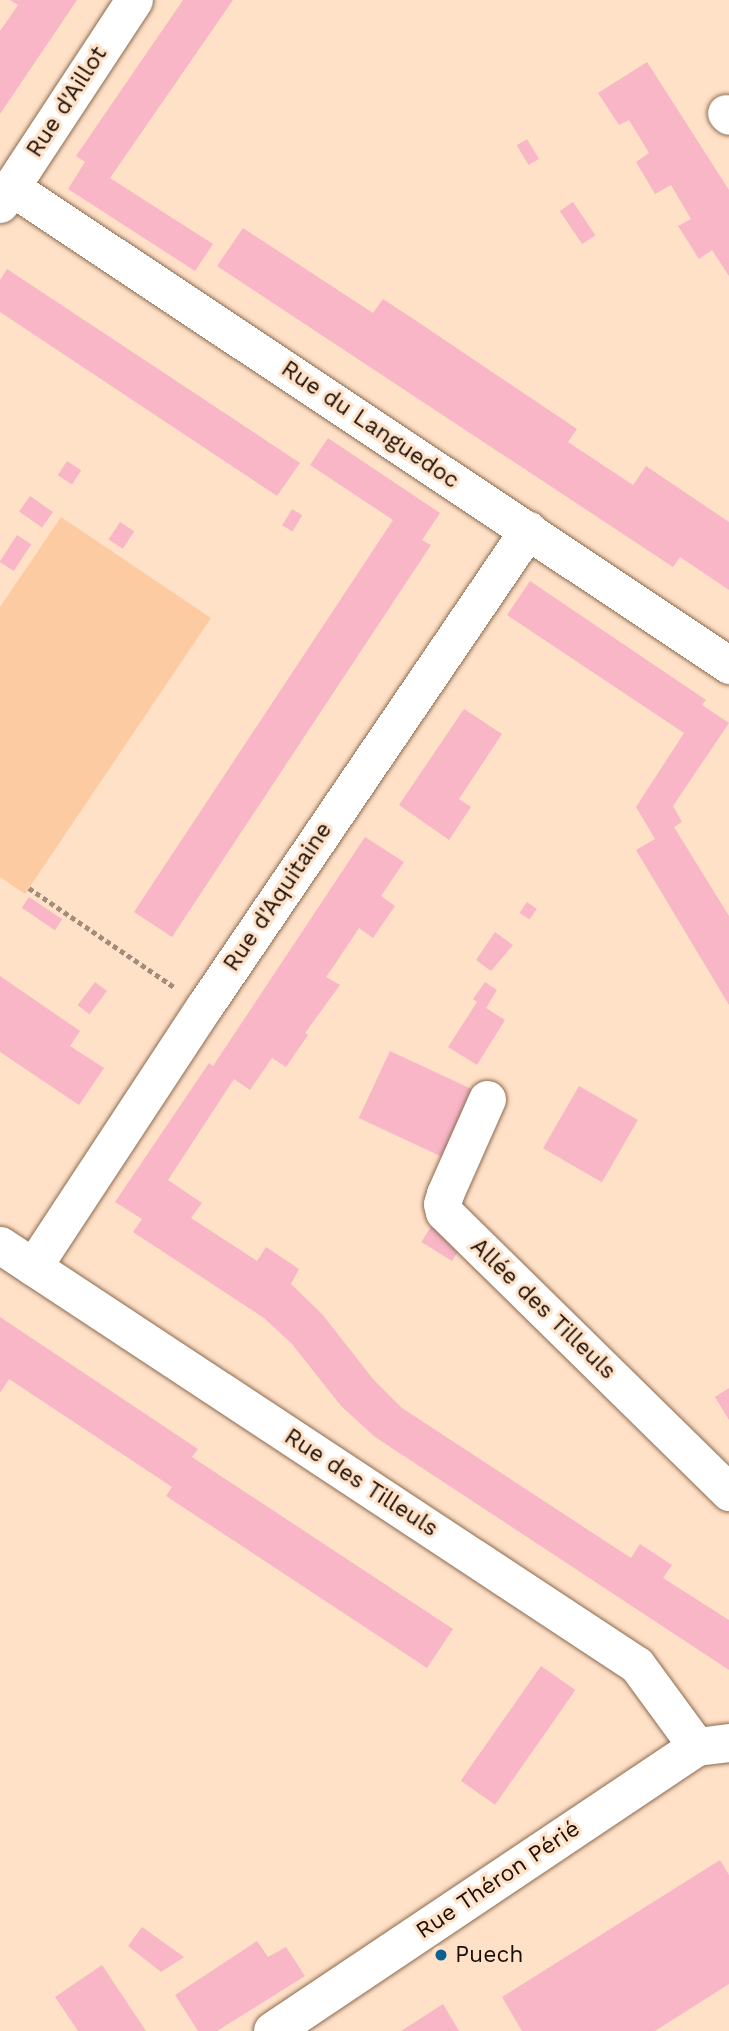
<!DOCTYPE html>
<meta charset="utf-8">
<style>
body{margin:0}
#map{position:relative;width:729px;height:2031px;overflow:hidden;background:#ffe1c8;font-family:"Work Sans",sans-serif}
div>[style]{position:absolute}
.green>*{inset:0;background:#fccba2}
.building>*{inset:0;background:#f8b6c7;transform-origin:0 0}
.path>*{height:4.5px;margin-top:-2.25px;transform-origin:0;background:repeating-linear-gradient(90deg,#a38d7a 0 5px,transparent 0 8.5px)}
.roads{filter:drop-shadow(0 0 2px #8c6b4f) drop-shadow(0 0 2px #8c6b4f)}
.minor>*{height:37px;margin:-18.5px;padding:0 18.5px;transform-origin:18.5px;border-radius:18.5px;background:#fff}
.tertiary>*{height:38px;margin:-19px;padding:0 19px;transform-origin:19px;border-radius:19px;background:#fff}
.dots>*{width:19px;height:19px;translate:-50% -50%;box-sizing:border-box;border:4px solid #ffe1c8;border-radius:50%}
span{translate:-50% -50%;white-space:nowrap;text-align:center;line-height:1.15;-webkit-text-stroke:6px #ffe1c8;paint-order:stroke}
.street-label{font-size:23px;color:#1b0f05}
.poi-label{font-size:23px;color:#1b0f05}
.left{translate:0 -50%;text-align:left}
</style>
<div id="map">
<div class="green">
<i style="clip-path:polygon(61px 517px,211px 618px,25px 894px,0 877px,0 607px)"></i>
</div>
<div class="building">
<i style="clip-path:polygon(10px 0,77px 0,0 114px,0 31px,18px 5px)"></i>
<i style="clip-path:polygon(183px 0,233px 0,110px 178px,213px 244px,195px 271px,68px 189px,85px 162px,76px 156px)"></i>
<i style="clip-path:polygon(647px 62px,729px 190px,729px 276px,712px 250px,699px 259px,678px 226px,691px 219px,671px 185px,655px 194px,636px 162px,649px 153px,629px 120px,619px 125px,598px 93px)"></i>
<i style="left:527px;top:139px;width:23px;height:12px;rotate:59deg"></i>
<i style="left:573px;top:202px;width:40px;height:16px;rotate:56deg"></i>
<i style="clip-path:polygon(243px 228px,373px 313px,383px 299px,415px 320px,577px 429px,568px 442px,633px 485px,646px 466px,729px 522px,729px 590px,680px 557px,673px 567px,217px 266px)"></i>
<i style="clip-path:polygon(7px 269px,300px 463px,277px 496px,0 312px,0 280px)"></i>
<i style="clip-path:polygon(328px 438px,440px 513px,422px 540px,431px 545px,172px 937px,134px 912px,393px 520px,310px 465px)"></i>
<i style="left:67px;top:461px;width:17px;height:17px;rotate:33deg"></i>
<i style="left:30px;top:496px;width:28px;height:19px;rotate:35deg"></i>
<i style="left:292px;top:509px;width:12px;height:19px;rotate:31deg"></i>
<i style="left:120px;top:522px;width:17px;height:21px;rotate:33deg"></i>
<i style="left:17px;top:535px;width:17px;height:32px;rotate:33deg"></i>
<i style="clip-path:polygon(530px 581px,706px 700px,702px 705px,729px 723px,673px 806px,682px 822px,674px 827px,729px 916px,729px 1005px,636px 850px,655px 839px,636px 807px,684px 733px,507px 615px)"></i>
<i style="clip-path:polygon(464px 709px,502px 734px,459px 799px,471px 807px,449px 840px,399px 805px)"></i>
<i style="clip-path:polygon(365px 837px,404px 862px,381px 896px,395px 906px,373px 938px,359px 928px,337px 961px,326px 977px,340px 985px,305px 1033px,308px 1035px,286px 1067px,272px 1058px,250px 1090px,234px 1079px,168px 1180px,202px 1203px,191px 1218px,257px 1261px,266px 1247px,299px 1269px,291px 1284px,322px 1314px,373px 1379px,402px 1408px,631px 1558px,640px 1544px,672px 1565px,663px 1578px,729px 1620px,729px 1670px,375px 1437px,341px 1406px,292px 1344px,264px 1318px,133px 1232px,142px 1219px,115px 1202px,209px 1063px,213px 1066px)"></i>
<i style="left:29px;top:897px;width:40px;height:13px;rotate:34deg"></i>
<i style="left:527px;top:902px;width:12px;height:13px;rotate:35deg"></i>
<i style="clip-path:polygon(495px 932px,513px 945px,491px 971px,476px 960px)"></i>
<i style="clip-path:polygon(0 976px,80px 1031px,70px 1046px,104px 1068px,79px 1105px,0 1052px)"></i>
<i style="left:95px;top:982px;width:15px;height:29px;rotate:37deg"></i>
<i style="clip-path:polygon(485px 982px,497px 990px,486px 1008px,505px 1020px,477px 1065px,448px 1047px,477px 1002px,473px 999px)"></i>
<i style="left:390px;top:1051px;width:93px;height:74px;rotate:25deg"></i>
<i style="left:579px;top:1086px;width:68px;height:72px;rotate:30deg"></i>
<i style="left:432px;top:1225px;width:36px;height:20px;rotate:32deg"></i>
<i style="clip-path:polygon(0 1317px,198px 1449px,192px 1457px,453px 1629px,427px 1668px,166px 1496px,172px 1487px,9px 1379px,0 1393px)"></i>
<i style="clip-path:polygon(729px 1388px,729px 1420px,715px 1397px)"></i>
<i style="left:541px;top:1666px;width:42px;height:140px;rotate:35deg"></i>
<i style="clip-path:polygon(720px 1860px,729px 1875px,729px 1984px,655px 2031px,522px 2031px,502px 1997px)"></i>
<i style="clip-path:polygon(142px 1927px,184px 1957px,161px 1972px,128px 1946px)"></i>
<i style="clip-path:polygon(257px 1941px,268px 1957px,286px 1947px,305px 1976px,217px 2031px,198px 2031px,175px 1995px)"></i>
<i style="clip-path:polygon(102px 1965px,146px 2031px,78px 2031px,55px 1997px)"></i>
<i style="clip-path:polygon(443px 2004px,459px 2031px,401px 2031px)"></i>
</div>
<div class="path">
<i style="left:29px;top:888px;width:176px;rotate:34.3deg"></i>
</div>
<div class="roads">
<div class="minor">
<i style="left:726px;top:113px;width:4px;rotate:45deg"></i>
<i style="left:11px;top:187px;width:863px;rotate:33.65deg"></i>
<i style="left:0;top:204px;width:244px;rotate:-56.7deg"></i>
<i style="left:487px;top:1099px;width:104px;rotate:113.9deg"></i>
<i style="left:445px;top:1194px;width:10px;rotate:107deg"></i>
<i style="left:442px;top:1204px;width:8px;rotate:76deg"></i>
<i style="left:444px;top:1212px;width:400px;rotate:44.5deg"></i>
<i style="left:0;top:1245px;width:763px;rotate:33.4deg"></i>
<i style="left:637px;top:1665px;width:102px;rotate:53.8deg"></i>
<i style="left:33px;top:1267px;width:311px;rotate:-56.7deg"></i>
<i style="left:204px;top:1007px;width:577px;rotate:-55.81deg"></i>
</div>
<div class="tertiary">
<i style="left:273px;top:2031px;width:510px;rotate:-33.81deg"></i>
<i style="left:697px;top:1747px;width:32px;rotate:-7deg"></i>
</div>
</div>
<div class="dots">
<i style="left:441px;top:1955px;background:#0a6192"></i>
</div>
<div class="street-label">
<span style="left:67px;top:102px;rotate:-57deg">Rue d'Aillot</span>
<span style="left:370px;top:425px;rotate:34deg">Rue du Languedoc</span>
<span style="left:278px;top:897px;rotate:-56deg">Rue d'Aquitaine</span>
<span style="left:543px;top:1309px;rotate:44deg">Allée des Tilleuls</span>
<span style="left:361px;top:1483px;rotate:33deg">Rue des Tilleuls</span>
<span style="left:498px;top:1880px;rotate:-34deg">Rue Théron Périé</span>
</div>
<div class="poi-label">
<span class="left" style="left:455px;top:1955px">Puech</span>
</div>
</div>
